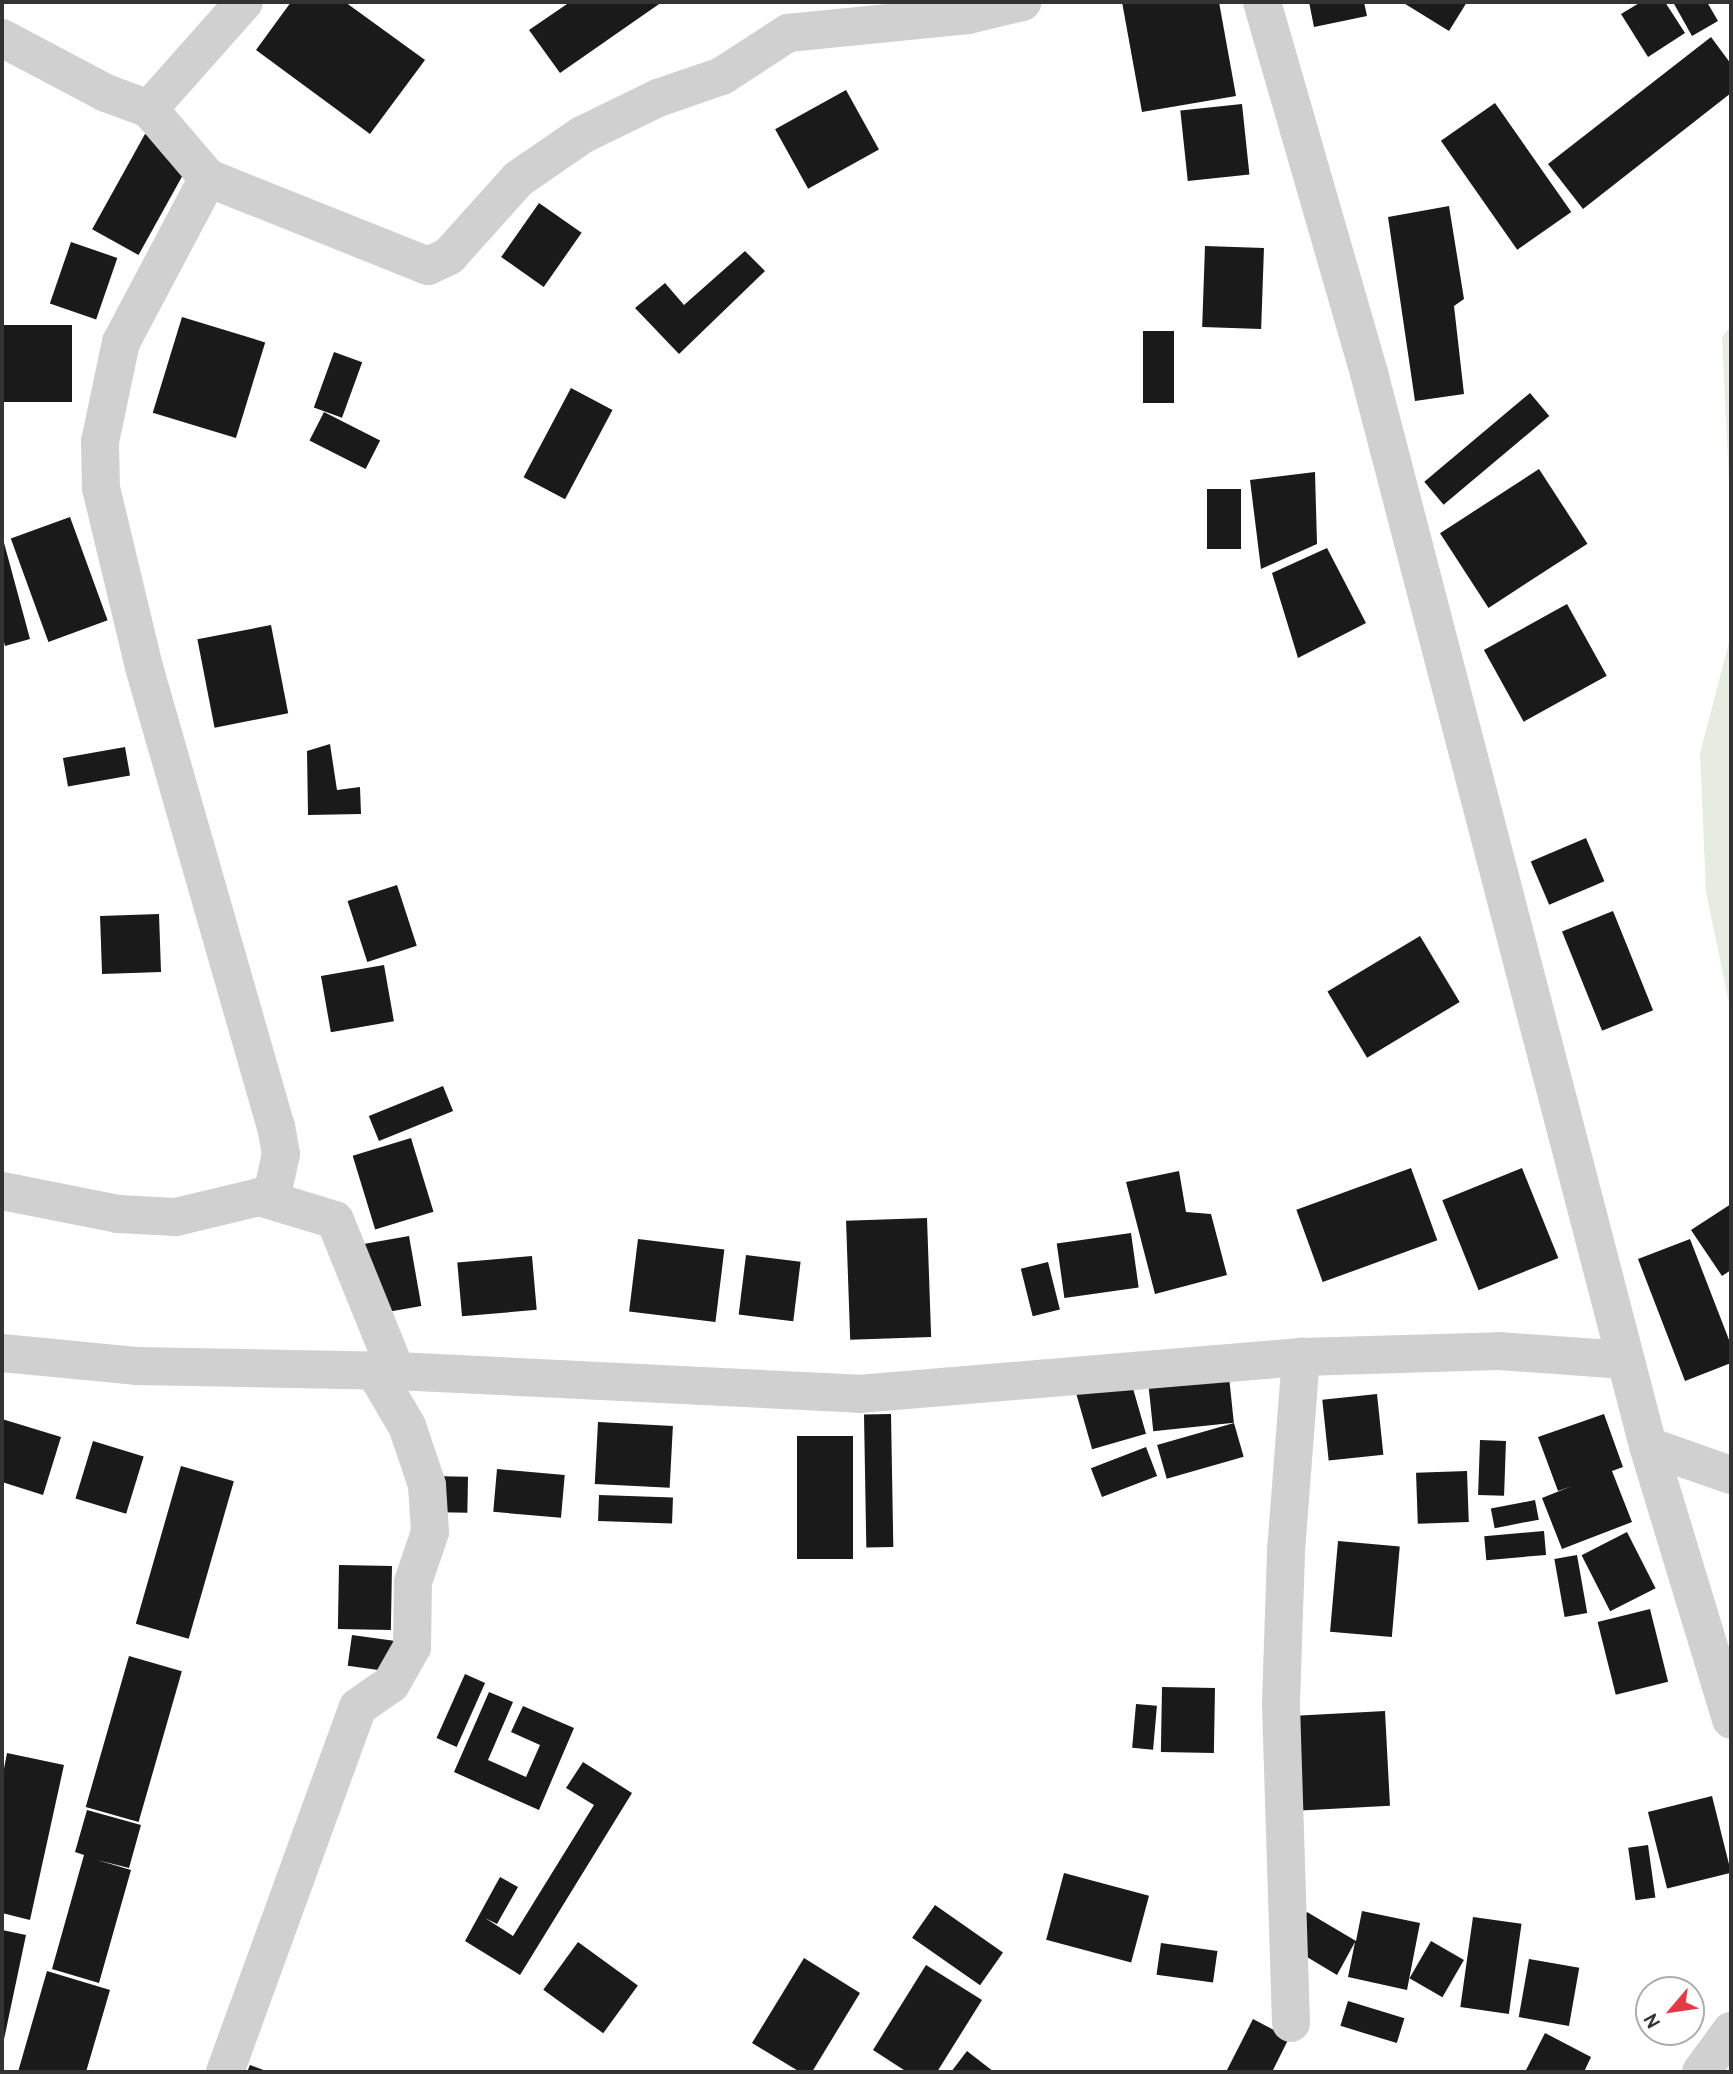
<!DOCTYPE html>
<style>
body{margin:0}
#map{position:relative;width:1733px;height:2074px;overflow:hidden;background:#fff;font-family:Overpass,sans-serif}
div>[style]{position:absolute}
.green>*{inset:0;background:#e6ecdf}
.building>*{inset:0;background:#1a1a1a;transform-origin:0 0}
.minor>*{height:38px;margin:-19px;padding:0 19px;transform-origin:19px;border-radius:19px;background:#d0d0d0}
span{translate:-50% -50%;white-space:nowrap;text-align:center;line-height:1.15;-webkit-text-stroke:7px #fff;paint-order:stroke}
.frame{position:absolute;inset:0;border:4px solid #333;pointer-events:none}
.north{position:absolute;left:1635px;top:1976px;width:70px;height:70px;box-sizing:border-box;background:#fff;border:2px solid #adadad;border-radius:50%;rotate:241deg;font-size:19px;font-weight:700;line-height:28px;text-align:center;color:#333}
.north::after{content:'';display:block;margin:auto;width:24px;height:32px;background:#e63946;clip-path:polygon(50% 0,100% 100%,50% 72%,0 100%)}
</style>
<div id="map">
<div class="green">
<i style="clip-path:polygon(1731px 326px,1731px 522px,1722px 337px)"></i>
<i style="clip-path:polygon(1731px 635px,1731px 1012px,1706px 892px,1700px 753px)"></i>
</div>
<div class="building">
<i style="clip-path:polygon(291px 2px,345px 2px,425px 60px,370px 134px,256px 50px)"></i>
<i style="clip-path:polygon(570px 2px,662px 2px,560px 73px,529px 30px)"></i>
<i style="clip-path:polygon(1122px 2px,1219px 2px,1236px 96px,1142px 112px)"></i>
<i style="clip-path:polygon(1309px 2px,1364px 2px,1367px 16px,1314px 27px)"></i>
<i style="clip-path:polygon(1402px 2px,1467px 2px,1449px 31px)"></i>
<i style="clip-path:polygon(1641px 2px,1665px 2px,1685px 33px,1648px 57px,1621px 14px)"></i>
<i style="clip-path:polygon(1673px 2px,1707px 2px,1718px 21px,1692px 36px)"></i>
<i style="clip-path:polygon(1711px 37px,1731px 64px,1731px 93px,1583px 209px,1548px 164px)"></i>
<i style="left:846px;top:90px;width:68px;height:81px;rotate:61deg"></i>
<i style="left:1495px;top:103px;width:133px;height:66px;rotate:55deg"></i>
<i style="left:1242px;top:104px;width:71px;height:62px;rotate:84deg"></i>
<i style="left:145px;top:134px;width:53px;height:109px;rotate:29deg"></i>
<i style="left:539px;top:203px;width:52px;height:66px;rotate:35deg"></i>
<i style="clip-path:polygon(1449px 206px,1464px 299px,1454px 306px,1464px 394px,1415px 401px,1388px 217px)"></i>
<i style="left:71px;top:242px;width:49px;height:65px;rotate:19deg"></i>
<i style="left:1205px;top:246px;width:59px;height:81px;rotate:2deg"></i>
<i style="clip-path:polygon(745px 251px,765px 271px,679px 354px,635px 308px,665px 283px,684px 305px)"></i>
<i style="left:182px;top:317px;width:87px;height:100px;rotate:17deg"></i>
<i style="left:2px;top:325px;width:70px;height:77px"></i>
<i style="left:1143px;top:331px;width:31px;height:72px"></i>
<i style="left:334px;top:352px;width:30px;height:59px;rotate:20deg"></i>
<i style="left:571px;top:388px;width:47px;height:101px;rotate:28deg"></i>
<i style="left:1530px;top:393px;width:30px;height:138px;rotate:50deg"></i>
<i style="left:324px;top:412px;width:63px;height:32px;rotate:27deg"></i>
<i style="left:1539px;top:469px;width:89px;height:118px;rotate:57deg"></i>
<i style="clip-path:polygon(1315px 472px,1317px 544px,1261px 569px,1250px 480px)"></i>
<i style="left:1207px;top:489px;width:34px;height:60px"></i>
<i style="left:70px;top:517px;width:110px;height:63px;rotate:70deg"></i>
<i style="clip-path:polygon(3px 539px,30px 639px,5px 646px,2px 634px)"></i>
<i style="clip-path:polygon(1327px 548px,1366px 623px,1298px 658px,1272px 573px)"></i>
<i style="left:1567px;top:604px;width:82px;height:95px;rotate:61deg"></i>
<i style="left:271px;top:625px;width:90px;height:75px;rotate:79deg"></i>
<i style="clip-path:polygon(330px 744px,337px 790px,360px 787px,361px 814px,308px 815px,307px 751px)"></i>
<i style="left:125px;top:747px;width:29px;height:63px;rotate:80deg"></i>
<i style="left:1586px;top:838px;width:47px;height:60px;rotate:67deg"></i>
<i style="left:397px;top:885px;width:64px;height:52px;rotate:72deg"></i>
<i style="left:1613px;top:911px;width:107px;height:55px;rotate:68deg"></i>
<i style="left:159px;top:914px;width:58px;height:59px;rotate:88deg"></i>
<i style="left:1420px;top:936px;width:77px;height:108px;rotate:59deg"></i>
<i style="left:384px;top:965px;width:57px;height:64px;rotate:80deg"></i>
<i style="left:443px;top:1086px;width:27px;height:80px;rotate:68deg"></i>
<i style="left:411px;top:1138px;width:77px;height:61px;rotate:73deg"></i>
<i style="left:1411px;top:1168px;width:77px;height:122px;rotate:70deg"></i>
<i style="left:1522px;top:1168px;width:97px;height:86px;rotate:68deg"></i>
<i style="clip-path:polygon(1179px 1171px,1186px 1212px,1211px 1214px,1227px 1275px,1155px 1294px,1126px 1182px)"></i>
<i style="clip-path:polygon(1731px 1204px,1731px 1270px,1722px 1276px,1691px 1230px)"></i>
<i style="left:927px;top:1218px;width:119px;height:81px;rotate:88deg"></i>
<i style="left:1131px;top:1233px;width:55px;height:75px;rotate:82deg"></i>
<i style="left:409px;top:1236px;width:71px;height:56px;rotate:80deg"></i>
<i style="left:638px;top:1239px;width:87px;height:73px;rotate:7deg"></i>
<i style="clip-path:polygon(1690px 1239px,1731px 1345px,1731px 1363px,1685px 1381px,1638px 1259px)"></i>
<i style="left:746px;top:1255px;width:55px;height:60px;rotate:7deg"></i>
<i style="left:532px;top:1256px;width:54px;height:75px;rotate:85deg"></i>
<i style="left:1048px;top:1262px;width:49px;height:28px;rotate:76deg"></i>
<i style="left:1228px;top:1367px;width:56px;height:81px;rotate:84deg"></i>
<i style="left:1130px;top:1378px;width:58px;height:56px;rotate:74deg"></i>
<i style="left:1377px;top:1394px;width:61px;height:55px;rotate:84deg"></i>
<i style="left:891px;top:1414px;width:133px;height:27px;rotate:89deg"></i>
<i style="clip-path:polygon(1604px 1414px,1623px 1467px,1612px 1471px,1632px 1522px,1562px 1549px,1542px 1498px,1572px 1486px,1558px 1491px,1538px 1437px)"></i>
<i style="clip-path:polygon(2px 1419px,61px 1437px,43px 1495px,2px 1482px)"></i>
<i style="left:598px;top:1422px;width:75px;height:62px;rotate:3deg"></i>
<i style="left:1234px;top:1423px;width:35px;height:80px;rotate:74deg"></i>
<i style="left:797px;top:1436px;width:56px;height:123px"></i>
<i style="left:1480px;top:1440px;width:26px;height:55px;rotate:2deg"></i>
<i style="left:93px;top:1441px;width:53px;height:60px;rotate:17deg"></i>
<i style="left:1146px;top:1447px;width:31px;height:59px;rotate:69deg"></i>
<i style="left:181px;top:1466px;width:55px;height:164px;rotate:16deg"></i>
<i style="left:497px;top:1469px;width:68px;height:43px;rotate:5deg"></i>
<i style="left:1467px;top:1471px;width:51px;height:51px;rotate:88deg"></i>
<i style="left:429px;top:1476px;width:39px;height:36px;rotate:1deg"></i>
<i style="left:599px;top:1495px;width:74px;height:26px;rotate:2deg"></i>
<i style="left:1535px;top:1500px;width:20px;height:45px;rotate:79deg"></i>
<i style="left:1544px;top:1531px;width:24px;height:60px;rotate:85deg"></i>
<i style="left:1627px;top:1532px;width:63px;height:51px;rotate:63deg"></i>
<i style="left:1338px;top:1541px;width:62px;height:91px;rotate:5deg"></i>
<i style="left:1577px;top:1555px;width:59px;height:23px;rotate:80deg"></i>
<i style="left:339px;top:1565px;width:53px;height:64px;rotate:1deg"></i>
<i style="left:1650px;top:1609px;width:75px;height:54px;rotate:76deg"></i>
<i style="left:352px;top:1635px;width:42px;height:31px;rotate:8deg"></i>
<i style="left:129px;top:1656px;width:55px;height:157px;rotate:16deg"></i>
<i style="left:465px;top:1674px;width:22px;height:70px;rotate:24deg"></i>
<i style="left:1162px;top:1687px;width:53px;height:65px;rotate:1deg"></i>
<i style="clip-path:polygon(489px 1692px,513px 1702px,488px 1760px,526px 1777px,540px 1745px,511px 1732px,523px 1706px,574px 1728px,539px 1810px,454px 1772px)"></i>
<i style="left:1136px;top:1704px;width:21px;height:44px;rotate:5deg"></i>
<i style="left:1385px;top:1711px;width:95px;height:94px;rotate:87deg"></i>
<i style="clip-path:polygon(7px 1753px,64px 1765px,30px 1920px,2px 1913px,2px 1779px)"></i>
<i style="clip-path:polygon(583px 1762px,632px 1793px,520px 1975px,465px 1941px,500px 1877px,518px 1887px,497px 1924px,485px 1918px,513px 1936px,594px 1805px,566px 1788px)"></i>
<i style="left:1712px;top:1796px;width:79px;height:66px;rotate:76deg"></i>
<i style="clip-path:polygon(87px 1810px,141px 1825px,129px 1868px,97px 1860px,131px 1870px,99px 1983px,52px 1969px,84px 1855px,75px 1852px)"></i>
<i style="left:1648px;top:1845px;width:53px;height:20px;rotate:82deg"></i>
<i style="left:1064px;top:1873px;width:88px;height:69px;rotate:15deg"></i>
<i style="left:935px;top:1905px;width:83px;height:40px;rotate:35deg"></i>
<i style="clip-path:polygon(1362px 1911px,1420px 1923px,1407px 1990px,1348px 1977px,1355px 1942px,1337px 1975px,1287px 1945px,1307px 1912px,1356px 1941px)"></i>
<i style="left:1473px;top:1917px;width:49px;height:91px;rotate:8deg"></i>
<i style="clip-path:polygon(2px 1930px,26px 1935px,3px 2044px,2px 2044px)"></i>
<i style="left:1431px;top:1941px;width:38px;height:43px;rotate:30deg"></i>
<i style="left:578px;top:1942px;width:74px;height:59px;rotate:36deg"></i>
<i style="left:1161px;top:1943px;width:57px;height:32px;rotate:8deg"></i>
<i style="clip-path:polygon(804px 1958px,860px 1993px,812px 2072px,800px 2072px,752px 2043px)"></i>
<i style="left:1529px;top:1959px;width:51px;height:59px;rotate:10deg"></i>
<i style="clip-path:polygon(926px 1965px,982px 2000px,937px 2072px,907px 2072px,873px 2050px)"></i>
<i style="clip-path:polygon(47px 1971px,110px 1990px,86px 2072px,18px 2072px)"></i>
<i style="left:1348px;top:2001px;width:59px;height:26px;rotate:17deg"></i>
<i style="clip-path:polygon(1253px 2019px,1289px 2038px,1272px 2072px,1226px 2072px)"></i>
<i style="clip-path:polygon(1545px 2033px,1591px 2057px,1584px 2072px,1525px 2072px)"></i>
<i style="clip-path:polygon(967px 2051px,994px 2072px,951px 2072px)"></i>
<i style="clip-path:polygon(250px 2065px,269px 2072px,247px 2072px)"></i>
</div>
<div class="minor">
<i style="left:1262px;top:2px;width:386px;rotate:73.9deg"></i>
<i style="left:1369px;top:373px;width:1109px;rotate:75.42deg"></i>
<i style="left:1648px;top:1446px;width:286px;rotate:73.1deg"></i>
<i style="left:2px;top:38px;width:118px;rotate:27.9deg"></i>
<i style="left:106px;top:93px;width:46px;rotate:20.4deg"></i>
<i style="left:149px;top:109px;width:91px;rotate:49.5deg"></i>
<i style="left:208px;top:178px;width:237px;rotate:21.8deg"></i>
<i style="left:428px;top:266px;width:23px;rotate:-25deg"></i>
<i style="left:449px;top:256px;width:103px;rotate:-48.1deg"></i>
<i style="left:518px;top:179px;width:78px;rotate:-34.5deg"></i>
<i style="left:582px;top:135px;width:85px;rotate:-26deg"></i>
<i style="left:658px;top:98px;width:68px;rotate:-19deg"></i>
<i style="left:722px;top:76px;width:79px;rotate:-33.1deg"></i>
<i style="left:788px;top:33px;width:181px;rotate:-5.7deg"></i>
<i style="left:968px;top:15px;width:56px;rotate:-13.5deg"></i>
<i style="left:149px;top:109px;width:143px;rotate:-48.4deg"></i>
<i style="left:208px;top:178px;width:186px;rotate:117.9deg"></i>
<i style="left:121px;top:342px;width:102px;rotate:101.9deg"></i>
<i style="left:100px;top:442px;width:46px;rotate:88.8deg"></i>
<i style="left:101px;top:488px;width:184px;rotate:76.5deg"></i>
<i style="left:144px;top:667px;width:478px;rotate:74deg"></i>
<i style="left:276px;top:1126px;width:28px;rotate:80deg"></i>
<i style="left:281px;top:1154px;width:46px;rotate:102.5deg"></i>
<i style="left:2px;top:1191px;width:118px;rotate:11.2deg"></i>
<i style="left:118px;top:1214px;width:58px;rotate:3deg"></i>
<i style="left:176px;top:1217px;width:85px;rotate:-13.5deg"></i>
<i style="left:259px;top:1197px;width:79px;rotate:16.8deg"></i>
<i style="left:335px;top:1220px;width:163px;rotate:68deg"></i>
<i style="left:2px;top:1353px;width:137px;rotate:5.5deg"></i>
<i style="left:138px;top:1366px;width:258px;rotate:1.1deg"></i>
<i style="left:396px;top:1371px;width:464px;rotate:2.8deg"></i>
<i style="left:859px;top:1394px;width:444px;rotate:-4.8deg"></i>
<i style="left:1301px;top:1357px;width:198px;rotate:-1.7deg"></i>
<i style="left:1499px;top:1351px;width:126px;rotate:4.1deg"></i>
<i style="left:1648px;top:1446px;width:88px;rotate:19.3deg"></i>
<i style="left:1291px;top:2023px;width:320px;rotate:-91.8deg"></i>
<i style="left:1281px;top:1703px;width:152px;rotate:-88.1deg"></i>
<i style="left:1286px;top:1551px;width:195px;rotate:-85.6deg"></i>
<i style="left:225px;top:2072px;width:388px;rotate:-70deg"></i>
<i style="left:358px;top:1707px;width:40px;rotate:-34.9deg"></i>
<i style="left:391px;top:1684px;width:43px;rotate:-60.4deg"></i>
<i style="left:412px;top:1647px;width:65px;rotate:-89.1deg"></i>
<i style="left:413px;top:1582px;width:53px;rotate:-71.2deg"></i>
<i style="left:430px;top:1532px;width:47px;rotate:-93.7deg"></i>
<i style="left:427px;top:1485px;width:62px;rotate:-108.7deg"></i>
<i style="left:407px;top:1426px;width:65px;rotate:-120.5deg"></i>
<i style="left:1701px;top:2072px;width:51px;rotate:-53.8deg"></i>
</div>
<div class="frame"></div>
<div class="north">N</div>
</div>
